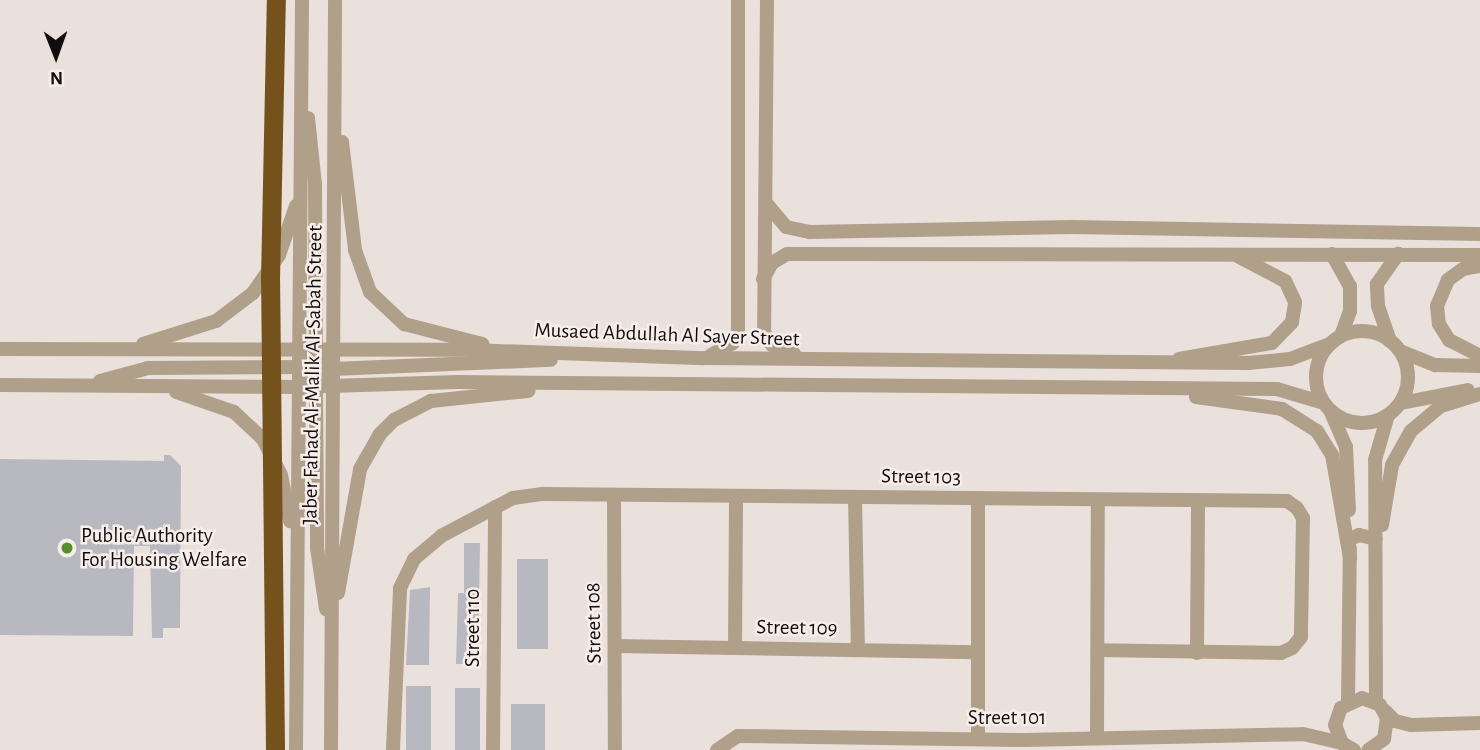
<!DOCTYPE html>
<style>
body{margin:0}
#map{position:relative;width:1480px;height:750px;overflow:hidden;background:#eae1dc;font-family:"Alegreya Sans",sans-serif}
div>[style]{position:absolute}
.building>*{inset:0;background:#b8b8c0;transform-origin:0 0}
.minor>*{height:14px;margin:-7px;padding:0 7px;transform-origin:7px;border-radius:7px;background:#b0a089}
.minor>.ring{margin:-7px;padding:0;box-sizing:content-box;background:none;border:14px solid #b0a089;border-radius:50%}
.highway-bridge>*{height:19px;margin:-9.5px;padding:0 9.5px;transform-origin:9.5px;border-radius:9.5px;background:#75521b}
.dots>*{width:19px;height:19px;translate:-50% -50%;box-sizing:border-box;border:4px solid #f7eeea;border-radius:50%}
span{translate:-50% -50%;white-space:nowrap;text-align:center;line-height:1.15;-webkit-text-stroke:5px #f7eeea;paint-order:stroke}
.street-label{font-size:21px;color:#100d0c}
.poi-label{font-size:21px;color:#100d0c}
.left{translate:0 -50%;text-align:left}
.north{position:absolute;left:21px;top:21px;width:70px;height:70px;-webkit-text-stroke:5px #f7eeea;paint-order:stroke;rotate:179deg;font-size:19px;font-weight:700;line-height:28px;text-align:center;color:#100d0c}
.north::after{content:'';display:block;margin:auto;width:24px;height:32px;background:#100d0c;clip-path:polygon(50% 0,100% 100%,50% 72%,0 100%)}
</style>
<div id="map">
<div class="building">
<i style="clip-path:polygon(164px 455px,170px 455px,181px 466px,180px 628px,163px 628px,163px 638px,152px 638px,150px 546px,134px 546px,133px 636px,0 635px,0 459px,164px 461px)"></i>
<i style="clip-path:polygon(464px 543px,480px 543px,478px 664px,456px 664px,458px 593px,464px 593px)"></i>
<i style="left:548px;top:559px;width:90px;height:31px;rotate:90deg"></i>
<i style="clip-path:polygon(430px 587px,429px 665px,406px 665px,410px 590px)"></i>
<i style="left:406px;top:686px;width:25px;height:64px"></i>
<i style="left:455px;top:688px;width:25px;height:62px"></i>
<i style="left:511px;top:704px;width:34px;height:46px"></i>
</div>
<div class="minor">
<i style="left:767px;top:0;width:332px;rotate:90.5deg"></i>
<i style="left:764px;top:332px;width:15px;rotate:58deg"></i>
<i style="left:772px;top:345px;width:24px;rotate:22deg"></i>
<i style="left:308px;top:118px;width:67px;rotate:84deg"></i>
<i style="left:315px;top:185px;width:166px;rotate:89.7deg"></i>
<i style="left:316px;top:351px;width:39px;rotate:63deg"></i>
<i style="left:342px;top:142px;width:109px;rotate:83.1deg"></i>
<i style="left:355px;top:250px;width:45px;rotate:70.3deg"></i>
<i style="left:370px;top:292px;width:47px;rotate:43.3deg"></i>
<i style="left:404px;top:324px;width:81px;rotate:14.4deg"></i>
<i style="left:766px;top:203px;width:31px;rotate:50deg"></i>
<i style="left:786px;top:227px;width:25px;rotate:12deg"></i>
<i style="left:810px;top:232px;width:262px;rotate:-1.1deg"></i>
<i style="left:1072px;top:227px;width:408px;rotate:1deg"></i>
<i style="left:1332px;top:254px;width:37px;rotate:61deg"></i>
<i style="left:1350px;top:286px;width:25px;rotate:90deg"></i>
<i style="left:1350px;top:311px;width:27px;rotate:110deg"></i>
<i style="left:1480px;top:266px;width:17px;rotate:170deg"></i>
<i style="left:1463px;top:269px;width:19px;rotate:144deg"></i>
<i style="left:1448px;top:280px;width:28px;rotate:113deg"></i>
<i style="left:1437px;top:306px;width:18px;rotate:84deg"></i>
<i style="left:1439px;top:324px;width:19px;rotate:58deg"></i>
<i style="left:1449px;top:340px;width:35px;rotate:27deg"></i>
<i style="left:763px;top:279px;width:18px;rotate:-61deg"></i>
<i style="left:772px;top:263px;width:17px;rotate:-31deg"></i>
<i style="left:787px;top:254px;width:693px;rotate:0.08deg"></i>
<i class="ring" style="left:1316px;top:331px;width:78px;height:78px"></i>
<i style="left:1390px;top:341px;width:37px;rotate:-109deg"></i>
<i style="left:1378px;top:306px;width:22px;rotate:-93deg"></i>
<i style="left:1377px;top:284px;width:37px;rotate:-55deg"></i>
<i style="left:143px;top:344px;width:77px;rotate:-17.5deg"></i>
<i style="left:216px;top:321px;width:46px;rotate:-37.1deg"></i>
<i style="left:253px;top:293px;width:46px;rotate:-55.6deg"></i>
<i style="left:279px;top:255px;width:52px;rotate:-70.9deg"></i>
<i style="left:0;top:349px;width:470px;rotate:0.1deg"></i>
<i style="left:470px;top:350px;width:234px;rotate:2deg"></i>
<i style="left:704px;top:358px;width:544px;rotate:0.53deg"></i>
<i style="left:1248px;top:363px;width:42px;rotate:-5.4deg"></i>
<i style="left:1290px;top:359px;width:43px;rotate:-20.6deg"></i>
<i style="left:300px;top:351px;width:38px;rotate:65deg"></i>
<i style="left:316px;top:386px;width:162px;rotate:89.6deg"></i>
<i style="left:317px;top:548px;width:62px;rotate:81.6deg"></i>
<i style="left:1400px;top:351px;width:38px;rotate:22deg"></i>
<i style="left:1435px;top:365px;width:45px;rotate:1.3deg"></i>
<i style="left:711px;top:355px;width:25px;rotate:-29deg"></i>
<i style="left:733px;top:343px;width:13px;rotate:-67deg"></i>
<i style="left:738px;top:331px;width:331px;rotate:-90deg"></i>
<i style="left:1179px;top:359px;width:94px;rotate:-9.8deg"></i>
<i style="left:1272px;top:343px;width:29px;rotate:-46deg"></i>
<i style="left:1292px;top:322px;width:20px;rotate:-81deg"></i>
<i style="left:1295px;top:302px;width:23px;rotate:-115deg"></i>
<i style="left:1285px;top:281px;width:52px;rotate:-152.4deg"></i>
<i style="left:100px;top:381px;width:50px;rotate:-15.2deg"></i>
<i style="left:148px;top:368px;width:161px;rotate:-0.4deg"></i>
<i style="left:0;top:385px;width:299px;rotate:0.4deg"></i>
<i style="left:299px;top:387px;width:158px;rotate:-1.8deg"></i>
<i style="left:457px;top:382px;width:820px;rotate:0.49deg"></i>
<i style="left:1277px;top:389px;width:49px;rotate:16.6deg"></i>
<i style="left:299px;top:387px;width:38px;rotate:-28deg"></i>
<i style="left:333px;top:369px;width:218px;rotate:-2.4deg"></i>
<i style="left:176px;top:392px;width:61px;rotate:19deg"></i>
<i style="left:234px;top:412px;width:40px;rotate:43deg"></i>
<i style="left:263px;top:439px;width:40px;rotate:63.4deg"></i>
<i style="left:281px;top:475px;width:47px;rotate:78.9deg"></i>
<i style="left:1196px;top:397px;width:87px;rotate:7.9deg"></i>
<i style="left:1282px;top:409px;width:41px;rotate:32.2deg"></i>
<i style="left:1317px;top:431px;width:28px;rotate:58deg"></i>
<i style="left:1332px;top:455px;width:105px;rotate:80.1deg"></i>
<i style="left:1401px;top:403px;width:68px;rotate:-11deg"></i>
<i style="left:1330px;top:410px;width:40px;rotate:66.6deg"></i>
<i style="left:1346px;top:447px;width:63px;rotate:87.3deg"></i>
<i style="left:614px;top:496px;width:254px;rotate:89.8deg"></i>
<i style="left:855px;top:497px;width:153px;rotate:88.9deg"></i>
<i style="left:1382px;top:525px;width:61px;rotate:-80.5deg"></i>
<i style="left:1392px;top:465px;width:39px;rotate:-61deg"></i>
<i style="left:1411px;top:431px;width:39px;rotate:-40deg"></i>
<i style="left:1441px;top:406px;width:41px;rotate:-17.1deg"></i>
<i style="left:1350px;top:539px;width:10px;rotate:-24deg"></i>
<i style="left:1359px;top:535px;width:17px;rotate:13deg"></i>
<i style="left:338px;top:593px;width:126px;rotate:-79.9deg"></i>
<i style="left:360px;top:469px;width:40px;rotate:-60.3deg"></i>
<i style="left:380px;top:434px;width:20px;rotate:-45deg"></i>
<i style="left:394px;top:420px;width:42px;rotate:-27.2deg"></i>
<i style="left:431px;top:401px;width:98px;rotate:-5.9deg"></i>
<i style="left:616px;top:646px;width:360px;rotate:1deg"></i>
<i style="left:735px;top:648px;width:151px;rotate:-89.6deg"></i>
<i style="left:1197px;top:653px;width:153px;rotate:-89.6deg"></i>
<i style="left:1348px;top:702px;width:154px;rotate:-89.3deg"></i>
<i style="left:1376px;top:703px;width:243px;rotate:-90.2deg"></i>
<i style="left:1375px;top:460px;width:47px;rotate:-73.9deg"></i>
<i style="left:1385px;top:711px;width:14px;rotate:45deg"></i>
<i style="left:1395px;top:721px;width:16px;rotate:14deg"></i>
<i style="left:1411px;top:725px;width:69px;rotate:-1.7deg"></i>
<i style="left:1097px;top:737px;width:236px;rotate:-89.8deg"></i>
<i style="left:978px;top:739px;width:240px;rotate:-90deg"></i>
<i style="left:296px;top:750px;width:750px;rotate:-89.54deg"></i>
<i style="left:331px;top:750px;width:750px;rotate:-89.69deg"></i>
<i style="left:393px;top:750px;width:162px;rotate:-87.5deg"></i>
<i style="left:400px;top:588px;width:32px;rotate:-64deg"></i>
<i style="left:414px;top:559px;width:35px;rotate:-40deg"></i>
<i style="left:441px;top:536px;width:81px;rotate:-27.8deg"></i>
<i style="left:513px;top:498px;width:30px;rotate:-8deg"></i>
<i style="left:543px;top:494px;width:744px;rotate:0.54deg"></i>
<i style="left:1287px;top:501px;width:12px;rotate:35deg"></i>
<i style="left:1297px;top:508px;width:12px;rotate:59deg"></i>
<i style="left:1303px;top:518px;width:119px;rotate:91deg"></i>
<i style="left:1301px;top:637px;width:14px;rotate:129deg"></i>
<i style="left:1292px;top:648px;width:12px;rotate:156deg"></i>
<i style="left:1281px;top:653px;width:183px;rotate:-179.1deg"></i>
<i style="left:493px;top:750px;width:243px;rotate:-89.5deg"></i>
<i style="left:717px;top:750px;width:25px;rotate:-34deg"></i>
<i style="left:738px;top:736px;width:286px;rotate:0.8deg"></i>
<i style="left:1024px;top:740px;width:279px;rotate:-1.2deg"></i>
<i style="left:1303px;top:734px;width:40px;rotate:13deg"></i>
<i style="left:1354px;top:750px;width:14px;rotate:-150deg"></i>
<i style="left:1342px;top:743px;width:19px;rotate:-111deg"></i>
<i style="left:1335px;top:725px;width:18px;rotate:-71deg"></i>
<i style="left:1341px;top:708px;width:23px;rotate:-25deg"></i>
<i style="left:1362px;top:698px;width:19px;rotate:21deg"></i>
<i style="left:1380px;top:705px;width:15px;rotate:62deg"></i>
<i style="left:1387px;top:718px;width:21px;rotate:98deg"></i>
<i style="left:1384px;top:739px;width:19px;rotate:145deg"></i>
</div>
<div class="highway-bridge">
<i style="left:275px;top:750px;width:471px;rotate:-90.6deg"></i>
<i style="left:270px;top:279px;width:279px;rotate:-88.8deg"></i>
</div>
<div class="dots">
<i style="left:67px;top:548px;background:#558f2c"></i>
</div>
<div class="street-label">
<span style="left:667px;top:335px;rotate:2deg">Musaed Abdullah Al Sayer Street</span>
<span style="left:313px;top:375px;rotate:-89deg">Jaber Fahad Al-Malik Al-Sabah Street</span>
<span style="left:921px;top:477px;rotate:1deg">Street 103</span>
<span style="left:594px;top:623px;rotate:-91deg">Street 108</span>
<span style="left:473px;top:628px;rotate:-90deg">Street 110</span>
<span style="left:797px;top:628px;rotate:1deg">Street 109</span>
<span style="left:1007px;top:718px">Street 101</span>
</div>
<div class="poi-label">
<span class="left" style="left:81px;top:548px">Public Authority<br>For Housing Welfare</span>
</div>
<div class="north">N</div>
</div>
